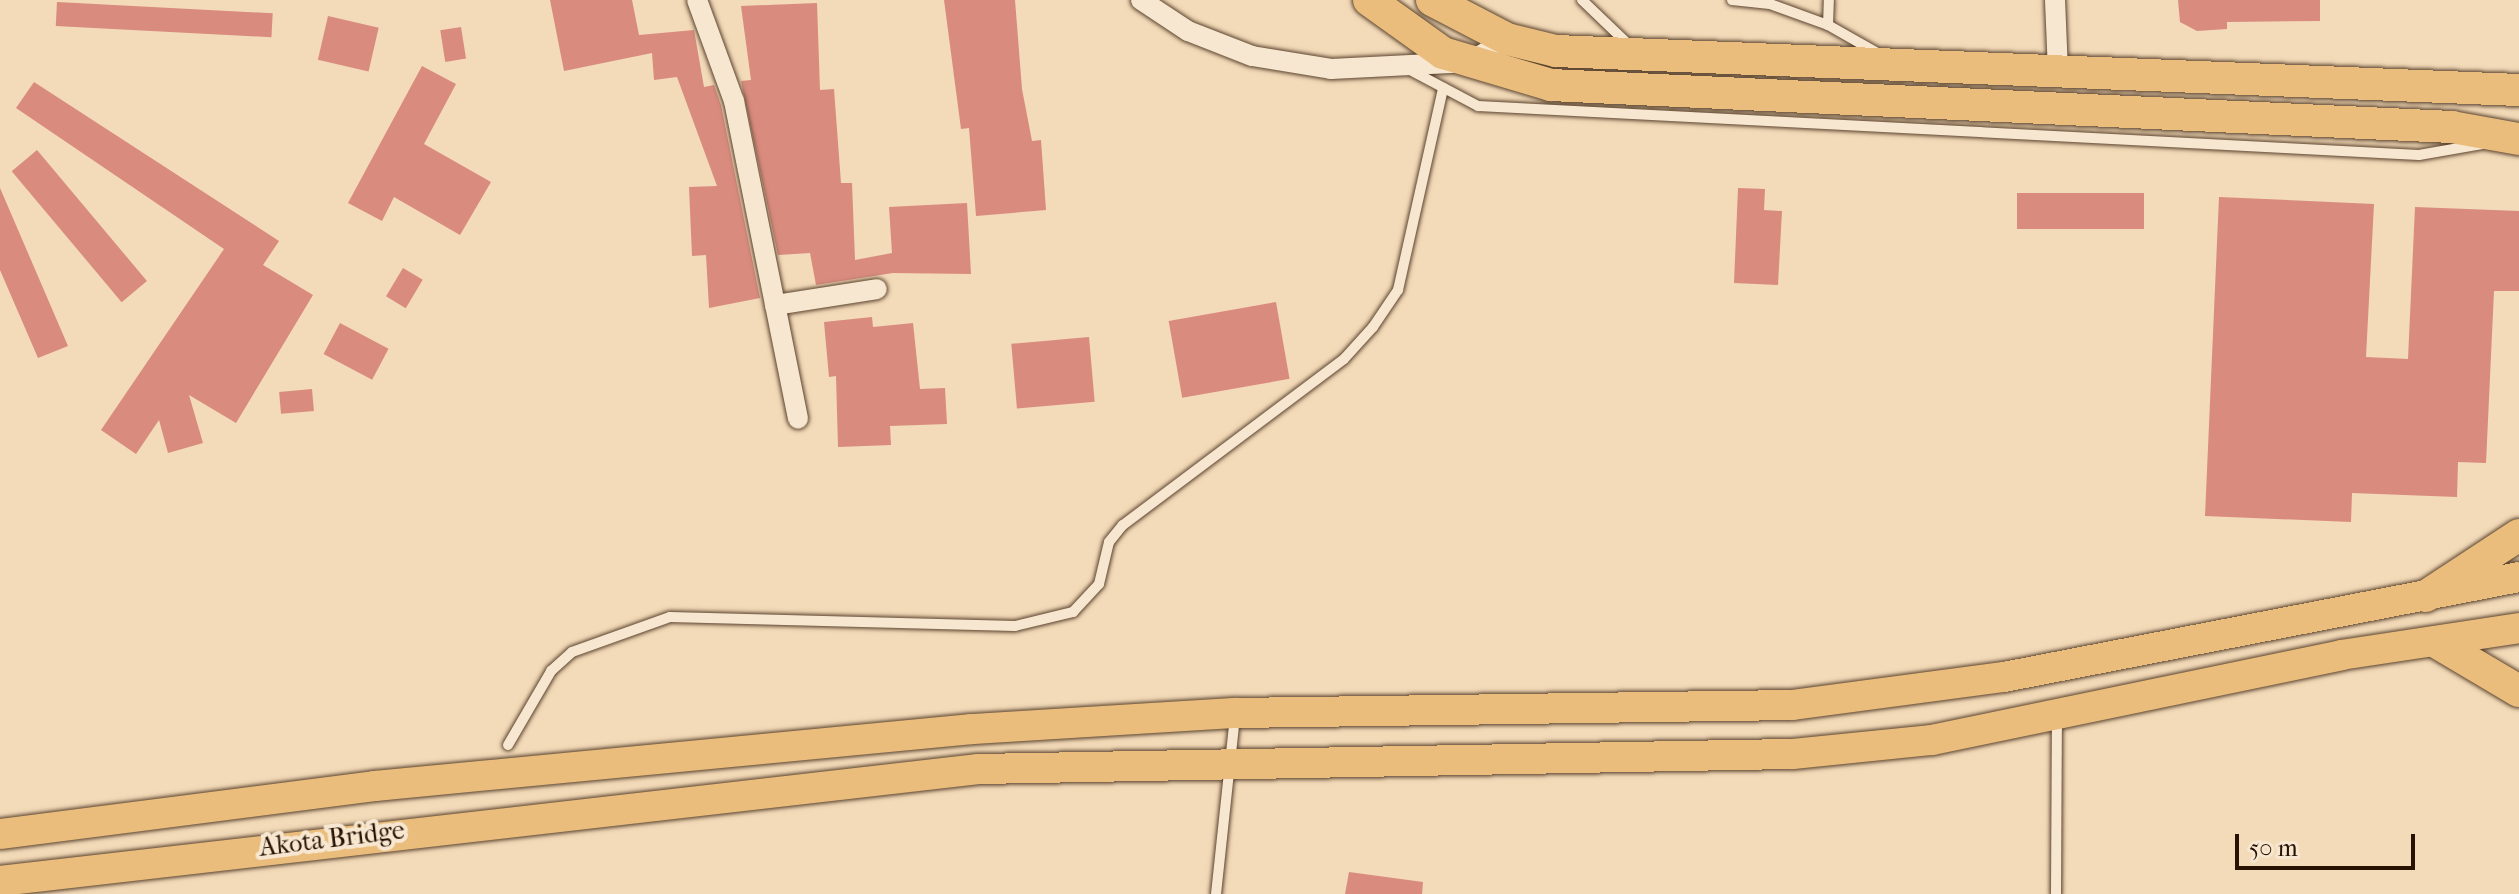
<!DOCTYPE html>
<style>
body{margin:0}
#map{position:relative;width:2519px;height:894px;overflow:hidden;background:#f3dab8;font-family:"IM FELL French Canon",serif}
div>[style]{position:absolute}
.building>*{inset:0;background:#d98b7e;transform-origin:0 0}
.roads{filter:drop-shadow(0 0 2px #5a432e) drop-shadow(0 0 2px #5a432e)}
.service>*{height:10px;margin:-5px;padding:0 5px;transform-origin:5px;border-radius:5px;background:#f7e7d1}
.minor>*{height:20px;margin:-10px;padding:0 10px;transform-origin:10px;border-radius:10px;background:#f7e7d1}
.primary>*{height:30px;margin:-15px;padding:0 15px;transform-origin:15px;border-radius:15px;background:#eabd7c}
.trunk>*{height:32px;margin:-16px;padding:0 16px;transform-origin:16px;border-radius:16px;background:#eabd7c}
span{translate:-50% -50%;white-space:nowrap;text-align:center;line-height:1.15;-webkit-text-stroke:8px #f7e7d1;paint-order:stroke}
.street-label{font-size:26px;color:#271100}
.scale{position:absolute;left:2235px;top:834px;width:180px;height:36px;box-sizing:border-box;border:4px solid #271100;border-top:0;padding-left:10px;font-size:24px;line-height:28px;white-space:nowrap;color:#271100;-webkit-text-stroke:6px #f7e7d1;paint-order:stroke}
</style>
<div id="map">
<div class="building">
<i style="clip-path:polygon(550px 0,632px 0,639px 35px,694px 30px,704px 87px,714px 85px,721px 105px,760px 298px,709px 308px,706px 255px,692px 256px,689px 187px,717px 186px,677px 77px,654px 80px,652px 53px,564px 71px)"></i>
<i style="clip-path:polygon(944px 0,1015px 0,1022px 89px,1032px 141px,1041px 140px,1046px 210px,976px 216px,969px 128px,961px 129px)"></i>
<i style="clip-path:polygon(2178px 0,2320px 0,2320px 21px,2227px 22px,2227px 29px,2197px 31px,2180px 22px)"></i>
<i style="left:57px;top:2px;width:216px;height:24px;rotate:3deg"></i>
<i style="clip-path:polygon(817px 3px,820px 90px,834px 89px,841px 183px,852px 183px,855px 260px,892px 253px,889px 207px,967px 203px,971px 274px,893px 273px,816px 285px,810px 253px,778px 255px,741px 81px,751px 80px,741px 6px)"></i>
<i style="left:328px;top:16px;width:52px;height:45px;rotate:13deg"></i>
<i style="left:461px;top:27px;width:32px;height:21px;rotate:81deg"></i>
<i style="clip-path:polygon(422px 66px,456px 84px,424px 144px,491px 182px,460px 235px,394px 197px,382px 221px,348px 203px)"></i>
<i style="clip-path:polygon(34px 82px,279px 241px,263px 265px,313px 295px,236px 423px,189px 395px,203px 443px,168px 453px,159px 420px,136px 454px,101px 430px,224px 249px,16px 108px)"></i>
<i style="left:37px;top:150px;width:171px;height:33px;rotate:50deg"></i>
<i style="clip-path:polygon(0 188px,68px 346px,38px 358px,0 270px)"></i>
<i style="clip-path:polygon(1738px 188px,1765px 189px,1764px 210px,1782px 211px,1778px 285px,1734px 283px)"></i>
<i style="left:2144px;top:193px;width:36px;height:127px;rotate:90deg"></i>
<i style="clip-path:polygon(2219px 197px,2374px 204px,2366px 357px,2408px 359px,2415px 207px,2519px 211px,2519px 291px,2494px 291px,2486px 463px,2458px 462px,2457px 497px,2352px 493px,2351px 522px,2205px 516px)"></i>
<i style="left:403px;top:268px;width:23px;height:33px;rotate:31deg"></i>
<i style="left:1276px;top:302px;width:78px;height:109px;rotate:80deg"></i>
<i style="clip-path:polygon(872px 317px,873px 327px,913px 323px,920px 389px,945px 388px,947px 424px,890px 426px,891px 445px,838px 447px,836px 376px,829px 377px,824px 322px)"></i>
<i style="left:340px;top:323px;width:55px;height:35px;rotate:28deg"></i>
<i style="left:1089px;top:337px;width:65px;height:78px;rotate:85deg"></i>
<i style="left:312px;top:389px;width:22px;height:33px;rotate:85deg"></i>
<i style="clip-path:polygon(1349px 872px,1423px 882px,1422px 894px,1345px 894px)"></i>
</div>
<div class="roads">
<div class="service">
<i style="left:1582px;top:0;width:66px;rotate:43.8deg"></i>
<i style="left:1732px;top:0;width:38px;rotate:6deg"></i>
<i style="left:1770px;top:4px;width:62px;rotate:19.9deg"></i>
<i style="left:1828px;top:25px;width:59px;rotate:29.6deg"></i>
<i style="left:1828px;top:25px;width:25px;rotate:-88deg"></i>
<i style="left:1410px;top:70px;width:77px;rotate:27.9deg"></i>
<i style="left:1478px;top:106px;width:942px;rotate:2.98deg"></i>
<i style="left:2419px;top:155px;width:64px;rotate:-9.9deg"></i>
<i style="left:508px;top:745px;width:86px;rotate:-59.8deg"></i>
<i style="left:551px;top:671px;width:28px;rotate:-42deg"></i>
<i style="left:572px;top:652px;width:104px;rotate:-19.7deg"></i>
<i style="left:670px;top:617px;width:345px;rotate:1.5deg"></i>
<i style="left:1015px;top:626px;width:60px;rotate:-13.6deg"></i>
<i style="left:1073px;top:612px;width:38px;rotate:-47deg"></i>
<i style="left:1099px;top:584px;width:43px;rotate:-76.6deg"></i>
<i style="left:1109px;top:542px;width:22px;rotate:-51deg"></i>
<i style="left:1123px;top:525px;width:276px;rotate:-36.9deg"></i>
<i style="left:1344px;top:359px;width:43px;rotate:-47.8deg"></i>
<i style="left:1373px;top:327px;width:45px;rotate:-56deg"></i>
<i style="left:1398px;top:290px;width:207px;rotate:-77.4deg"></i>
<i style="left:1216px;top:894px;width:180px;rotate:-83.9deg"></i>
<i style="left:2056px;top:894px;width:178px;rotate:-89.7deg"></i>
</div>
<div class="minor">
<i style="left:697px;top:0;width:108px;rotate:69.9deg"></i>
<i style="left:734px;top:101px;width:324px;rotate:78.6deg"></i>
<i style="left:1141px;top:0;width:56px;rotate:33.4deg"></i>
<i style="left:1188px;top:31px;width:69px;rotate:21.3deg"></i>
<i style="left:1252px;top:56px;width:80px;rotate:9.3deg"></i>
<i style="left:1331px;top:69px;width:139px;rotate:-2.9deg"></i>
<i style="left:1470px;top:62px;width:44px;rotate:-31.9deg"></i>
<i style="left:2055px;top:0;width:71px;rotate:87.6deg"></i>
<i style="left:775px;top:305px;width:103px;rotate:-8.9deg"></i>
</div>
<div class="primary">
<i style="left:0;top:834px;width:378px;rotate:-7.3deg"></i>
<i style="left:375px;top:786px;width:600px;rotate:-5.45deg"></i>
<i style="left:972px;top:729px;width:263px;rotate:-3.5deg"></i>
<i style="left:1235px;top:713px;width:558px;rotate:-0.82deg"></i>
<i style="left:1793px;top:705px;width:213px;rotate:-7.6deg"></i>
<i style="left:2004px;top:677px;width:525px;rotate:-10.99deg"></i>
<i style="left:0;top:881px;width:985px;rotate:-6.53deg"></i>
<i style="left:979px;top:769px;width:814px;rotate:-1.06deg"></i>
<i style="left:1793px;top:754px;width:140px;rotate:-5.8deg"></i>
<i style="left:1932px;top:740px;width:418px;rotate:-11.7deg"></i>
<i style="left:2341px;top:655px;width:180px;rotate:-8.6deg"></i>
</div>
<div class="trunk">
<i style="left:1369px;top:0;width:91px;rotate:35.6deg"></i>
<i style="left:1443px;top:53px;width:113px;rotate:16.5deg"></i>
<i style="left:1551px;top:85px;width:902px;rotate:2.67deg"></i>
<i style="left:2452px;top:127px;width:68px;rotate:10.2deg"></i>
<i style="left:1432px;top:0;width:85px;rotate:27.5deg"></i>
<i style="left:1507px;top:39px;width:50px;rotate:13.8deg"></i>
<i style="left:1556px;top:51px;width:964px;rotate:2.32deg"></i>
<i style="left:2426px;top:596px;width:111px;rotate:-33.3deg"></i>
<i style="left:2436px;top:642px;width:96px;rotate:30.6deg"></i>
</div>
</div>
<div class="street-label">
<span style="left:332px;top:839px;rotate:-7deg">Akota Bridge</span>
</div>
<div class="scale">50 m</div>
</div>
